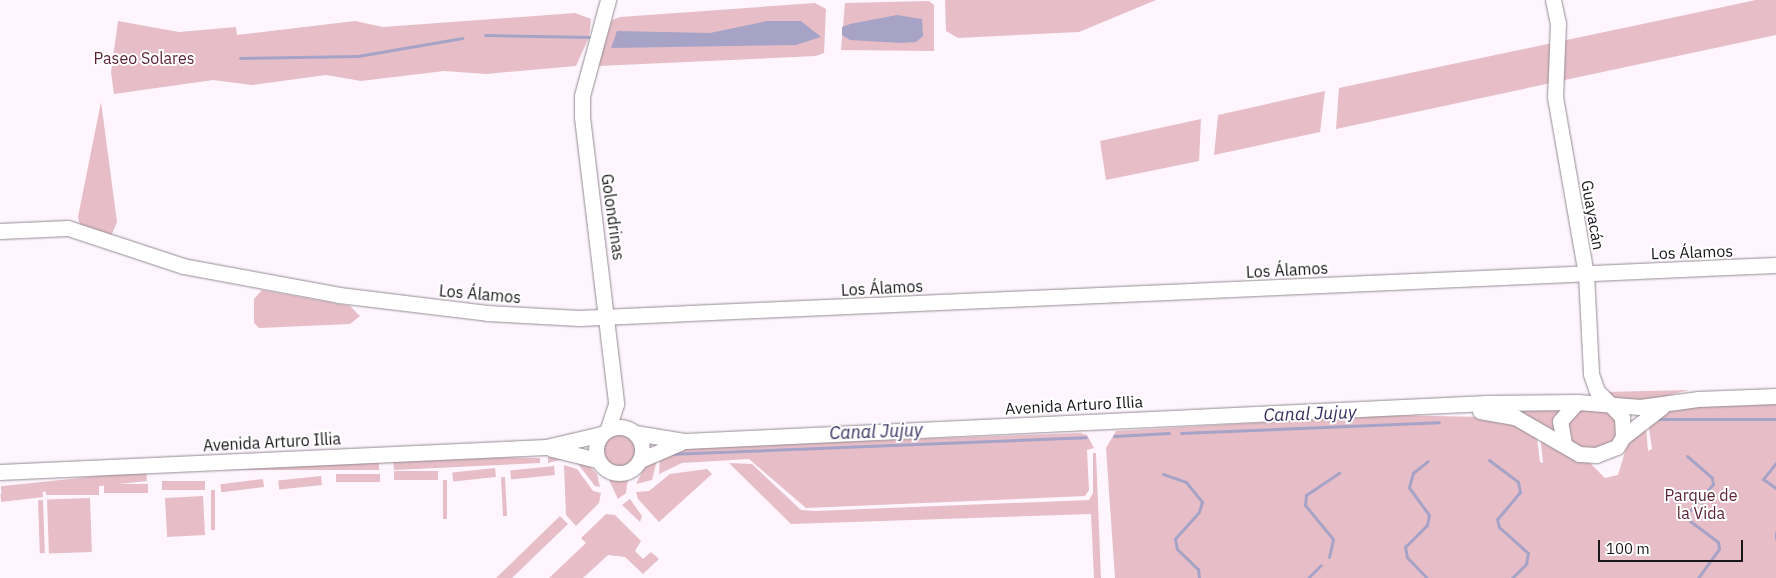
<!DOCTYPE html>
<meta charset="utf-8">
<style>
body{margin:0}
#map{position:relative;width:1776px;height:578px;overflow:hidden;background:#fef5fe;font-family:"IBM Plex Sans",sans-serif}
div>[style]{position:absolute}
.green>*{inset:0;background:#e7bec7;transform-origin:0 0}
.round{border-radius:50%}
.water>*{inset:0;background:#a7a3c7}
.stream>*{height:3px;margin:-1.5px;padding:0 1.5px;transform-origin:1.5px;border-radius:1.5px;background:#a7a3c7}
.roads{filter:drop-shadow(0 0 1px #948b93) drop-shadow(0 0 1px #948b93)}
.secondary>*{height:15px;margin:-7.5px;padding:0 7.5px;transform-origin:7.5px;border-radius:7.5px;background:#fff}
.secondary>.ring{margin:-7.5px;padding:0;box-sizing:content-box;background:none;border:15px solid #fff;border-radius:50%}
span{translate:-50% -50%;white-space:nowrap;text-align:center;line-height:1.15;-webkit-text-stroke:4px #fff;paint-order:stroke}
.park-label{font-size:16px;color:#5c2435}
.street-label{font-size:16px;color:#1a171a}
.water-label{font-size:18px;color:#382f5f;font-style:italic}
.scale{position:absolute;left:1598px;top:540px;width:145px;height:22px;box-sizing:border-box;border:2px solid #1a171a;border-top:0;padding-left:6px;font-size:15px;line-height:18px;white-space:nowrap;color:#1a171a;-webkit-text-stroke:4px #fff;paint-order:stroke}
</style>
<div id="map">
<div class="green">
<i style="clip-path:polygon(945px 0,1156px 0,1079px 32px,958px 38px,946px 31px)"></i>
<i style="clip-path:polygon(1756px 0,1776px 0,1776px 35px,1336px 129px,1339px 88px)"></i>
<i style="clip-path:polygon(929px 1px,934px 5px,934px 51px,841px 50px,845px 3px)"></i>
<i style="clip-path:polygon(815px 3px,826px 9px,824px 53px,816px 56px,598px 66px,612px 20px,620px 17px)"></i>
<i style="clip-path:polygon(575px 13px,591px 19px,589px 37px,576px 66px,486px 74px,444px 71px,361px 81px,326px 75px,252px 85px,213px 80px,114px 94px,111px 72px,118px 21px,179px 32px,236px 27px,237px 35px,355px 21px,383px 27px)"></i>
<i style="clip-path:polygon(1325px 91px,1320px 132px,1214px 155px,1218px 115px)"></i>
<i style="clip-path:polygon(101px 102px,117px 222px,111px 236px,80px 225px,78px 217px)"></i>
<i style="clip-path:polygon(1201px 119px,1199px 161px,1106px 180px,1100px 141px)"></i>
<i style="clip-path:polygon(262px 290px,350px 306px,360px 316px,350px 324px,259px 328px,254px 323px,254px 299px)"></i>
<i style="clip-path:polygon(1689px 390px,1650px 400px,1619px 399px,1604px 392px)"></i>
<i style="clip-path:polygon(1776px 402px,1776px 578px,1115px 578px,1106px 448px,1116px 431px,1385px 415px,1484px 417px,1536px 431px,1540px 462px,1543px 463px,1540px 433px,1591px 464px,1605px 478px,1618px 475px,1627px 445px,1646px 427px,1648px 451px,1652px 449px,1648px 421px,1675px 407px)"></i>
<i style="clip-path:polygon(1497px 406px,1560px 407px,1553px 431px)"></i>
<i style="clip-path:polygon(1582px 409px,1606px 410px,1619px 424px,1614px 440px,1602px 448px,1582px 448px,1569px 441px,1567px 421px)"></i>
<i style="clip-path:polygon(1080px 433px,1087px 435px,1094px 448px,1087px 450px,1089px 490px,1085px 496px,806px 508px,749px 459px,682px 463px,659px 474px,660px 457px,673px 448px)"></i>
<i class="round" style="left:601px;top:434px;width:36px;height:36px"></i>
<i style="clip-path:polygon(1093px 453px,1096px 453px,1101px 578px,1094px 578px,1091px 514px,791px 524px,729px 463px,752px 464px,801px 510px,815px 511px,1089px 500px,1093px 493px)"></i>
<i style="clip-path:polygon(484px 457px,540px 458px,540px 463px,394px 470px,393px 460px)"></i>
<i style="clip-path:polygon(548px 457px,575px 457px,584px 460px,597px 474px,600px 487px,595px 486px,578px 464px,564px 459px,548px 463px)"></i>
<i style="left:379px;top:460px;width:10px;height:218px;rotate:90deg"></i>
<i style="clip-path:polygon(657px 460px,652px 480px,636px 484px,646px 464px)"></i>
<i style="clip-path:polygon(564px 465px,577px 469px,593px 491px,601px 493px,599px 503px,576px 526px,566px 515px)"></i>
<i style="left:554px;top:466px;width:9px;height:44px;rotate:84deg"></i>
<i style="left:495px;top:468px;width:9px;height:43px;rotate:84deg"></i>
<i style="clip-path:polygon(707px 469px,712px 474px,659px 522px,638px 499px,636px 492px,649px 491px,670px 474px)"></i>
<i style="left:146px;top:471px;width:10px;height:146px;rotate:84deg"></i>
<i style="left:438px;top:471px;width:9px;height:44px;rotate:90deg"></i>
<i style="left:380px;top:474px;width:8px;height:44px;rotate:90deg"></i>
<i style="left:321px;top:476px;width:9px;height:43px;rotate:84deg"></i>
<i style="left:505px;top:477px;width:39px;height:4px;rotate:87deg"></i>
<i style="left:263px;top:479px;width:8px;height:43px;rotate:83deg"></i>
<i style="clip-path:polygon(628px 479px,626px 493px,618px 499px,609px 480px)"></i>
<i style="left:443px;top:480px;width:4px;height:39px"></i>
<i style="left:205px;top:481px;width:9px;height:43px;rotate:90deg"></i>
<i style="left:148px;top:484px;width:9px;height:44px;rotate:90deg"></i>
<i style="left:99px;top:486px;width:9px;height:53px;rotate:90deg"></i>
<i style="left:42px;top:489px;width:8px;height:42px;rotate:83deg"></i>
<i style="left:211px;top:490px;width:4px;height:40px"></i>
<i style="left:203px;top:496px;width:39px;height:38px;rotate:87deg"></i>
<i style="left:90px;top:498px;width:54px;height:43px;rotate:88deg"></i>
<i style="clip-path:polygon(630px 499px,642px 516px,640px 522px,622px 505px)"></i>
<i style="left:43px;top:500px;width:53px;height:5px;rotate:88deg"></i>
<i style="clip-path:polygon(606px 514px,615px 515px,641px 541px,635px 551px,643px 559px,651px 552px,659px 559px,643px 574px,625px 557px,608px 555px,583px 578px,549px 578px,586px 543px,581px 538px)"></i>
<i style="clip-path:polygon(560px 516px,568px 524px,512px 578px,496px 578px)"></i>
</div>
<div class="water">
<i style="clip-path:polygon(897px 15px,922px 19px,923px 36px,916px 42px,901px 43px,850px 40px,842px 35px,842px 27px,850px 24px)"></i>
<i style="clip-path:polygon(767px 21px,801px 21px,821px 37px,796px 45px,611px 48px,617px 31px,710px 33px)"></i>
</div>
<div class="stream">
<i style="left:485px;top:35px;width:104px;rotate:1.1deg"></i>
<i style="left:240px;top:58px;width:118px;rotate:-1deg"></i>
<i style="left:358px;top:56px;width:106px;rotate:-9.8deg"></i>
<i style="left:1659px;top:419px;width:117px"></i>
<i style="left:1181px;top:433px;width:258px;rotate:-2.4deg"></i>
<i style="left:1114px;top:436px;width:55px;rotate:-3.1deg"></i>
<i style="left:669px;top:454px;width:417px;rotate:-2.3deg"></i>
<i style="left:1687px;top:456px;width:33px;rotate:41deg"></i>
<i style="left:1712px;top:478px;width:6px;rotate:81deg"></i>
<i style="left:1713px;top:484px;width:38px;rotate:131deg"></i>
<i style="left:1688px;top:513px;width:8px;rotate:76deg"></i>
<i style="left:1690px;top:521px;width:35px;rotate:37deg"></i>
<i style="left:1718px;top:542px;width:7px;rotate:82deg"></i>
<i style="left:1719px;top:549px;width:36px;rotate:126deg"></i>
<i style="left:1489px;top:460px;width:36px;rotate:37deg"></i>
<i style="left:1518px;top:482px;width:10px;rotate:79deg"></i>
<i style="left:1520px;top:492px;width:35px;rotate:130deg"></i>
<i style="left:1497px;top:519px;width:8px;rotate:76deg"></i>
<i style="left:1499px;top:527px;width:39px;rotate:42deg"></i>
<i style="left:1528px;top:553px;width:11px;rotate:100deg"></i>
<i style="left:1526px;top:564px;width:20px;rotate:135deg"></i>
<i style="left:1776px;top:463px;width:21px;rotate:129deg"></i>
<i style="left:1763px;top:479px;width:16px;rotate:35deg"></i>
<i style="left:1163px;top:474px;width:24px;rotate:19deg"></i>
<i style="left:1186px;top:482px;width:26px;rotate:51deg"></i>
<i style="left:1202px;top:502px;width:10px;rotate:107deg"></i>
<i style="left:1199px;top:512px;width:36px;rotate:132deg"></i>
<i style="left:1175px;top:539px;width:10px;rotate:79deg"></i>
<i style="left:1177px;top:549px;width:29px;rotate:44deg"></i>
<i style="left:1198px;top:569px;width:9px;rotate:84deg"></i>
<i style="left:1776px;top:533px;width:5px;rotate:90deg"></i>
<i style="left:1329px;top:557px;width:18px;rotate:-77deg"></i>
<i style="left:1333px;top:539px;width:44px;rotate:-129.5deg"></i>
<i style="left:1305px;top:505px;width:10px;rotate:-84deg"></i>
<i style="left:1306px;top:495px;width:40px;rotate:-34deg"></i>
<i style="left:1308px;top:578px;width:18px;rotate:-45deg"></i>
<i style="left:1427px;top:578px;width:29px;rotate:-134deg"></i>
<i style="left:1407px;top:557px;width:10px;rotate:-101deg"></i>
<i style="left:1405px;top:547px;width:31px;rotate:-45deg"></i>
<i style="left:1427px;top:525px;width:10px;rotate:-79deg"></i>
<i style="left:1429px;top:515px;width:34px;rotate:-126deg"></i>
<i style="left:1409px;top:487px;width:15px;rotate:-74deg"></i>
<i style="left:1413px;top:473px;width:19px;rotate:-39deg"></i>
</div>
<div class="roads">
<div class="secondary">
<i style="left:608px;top:0;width:99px;rotate:105.2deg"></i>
<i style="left:582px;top:96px;width:21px;rotate:90deg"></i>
<i style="left:582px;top:117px;width:289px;rotate:83.2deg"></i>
<i style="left:616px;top:404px;width:26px;rotate:108deg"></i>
<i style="left:1553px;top:0;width:24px;rotate:78deg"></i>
<i style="left:1558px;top:23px;width:74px;rotate:92.3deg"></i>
<i style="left:1555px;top:97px;width:180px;rotate:80.1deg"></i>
<i style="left:1586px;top:274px;width:100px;rotate:87.1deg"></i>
<i style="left:1591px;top:374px;width:18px;rotate:71deg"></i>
<i style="left:1597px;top:391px;width:18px;rotate:45deg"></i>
<i style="left:0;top:231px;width:68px;rotate:-2.5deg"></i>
<i style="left:68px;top:228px;width:121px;rotate:18.3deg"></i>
<i style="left:183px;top:266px;width:159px;rotate:10.5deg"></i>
<i style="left:339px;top:295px;width:149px;rotate:6.9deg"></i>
<i style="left:487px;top:313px;width:92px;rotate:3.1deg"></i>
<i style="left:579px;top:318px;width:1198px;rotate:-2.54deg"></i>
<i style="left:1480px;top:411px;width:36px;rotate:10deg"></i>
<i style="left:1515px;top:417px;width:74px;rotate:30deg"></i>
<i style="left:1579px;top:454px;width:17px;rotate:3deg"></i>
<i style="left:1596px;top:455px;width:22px;rotate:-21deg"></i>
<i style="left:1617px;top:447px;width:12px;rotate:-59deg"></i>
<i style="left:1623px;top:437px;width:20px;rotate:-93deg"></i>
<i style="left:1622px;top:417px;width:16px;rotate:-133deg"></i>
<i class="ring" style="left:596px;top:427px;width:31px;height:31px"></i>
<i style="left:635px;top:433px;width:51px;rotate:9.1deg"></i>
<i style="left:685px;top:441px;width:803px;rotate:-2.71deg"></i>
<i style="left:1487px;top:403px;width:91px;rotate:-0.6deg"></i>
<i style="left:1578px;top:402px;width:62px;rotate:4.6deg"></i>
<i style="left:1640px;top:407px;width:59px;rotate:-7.9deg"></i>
<i style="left:1698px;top:399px;width:78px;rotate:-2.2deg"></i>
<i style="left:1623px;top:437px;width:49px;rotate:-37.6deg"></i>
<i style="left:1564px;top:443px;width:22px;rotate:-100deg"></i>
<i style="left:1560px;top:421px;width:25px;rotate:-48deg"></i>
<i style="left:552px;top:449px;width:46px;rotate:13.7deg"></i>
<i style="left:640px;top:460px;width:43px;rotate:-23deg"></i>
<i style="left:0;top:472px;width:547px;rotate:-2.62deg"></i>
<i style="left:546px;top:447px;width:57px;rotate:-13.1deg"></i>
</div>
</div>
<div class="park-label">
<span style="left:144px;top:58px">Paseo Solares</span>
<span style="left:1701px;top:504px">Parque de<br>la Vida</span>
</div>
<div class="street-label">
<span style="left:1593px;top:215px;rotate:80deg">Guayacán</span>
<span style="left:613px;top:217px;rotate:82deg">Golondrinas</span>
<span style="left:1692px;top:252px;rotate:-2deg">Los Álamos</span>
<span style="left:1287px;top:270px;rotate:-3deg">Los Álamos</span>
<span style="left:882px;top:288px;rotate:-3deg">Los Álamos</span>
<span style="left:480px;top:294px;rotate:5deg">Los Álamos</span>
<span style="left:1074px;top:405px;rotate:-3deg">Avenida Arturo Illia</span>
<span style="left:272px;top:442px;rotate:-3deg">Avenida Arturo Illia</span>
</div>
<div class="water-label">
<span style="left:1310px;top:414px;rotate:-2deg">Canal Jujuy</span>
<span style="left:876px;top:432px;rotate:-2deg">Canal Jujuy</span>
</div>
<div class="scale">100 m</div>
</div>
